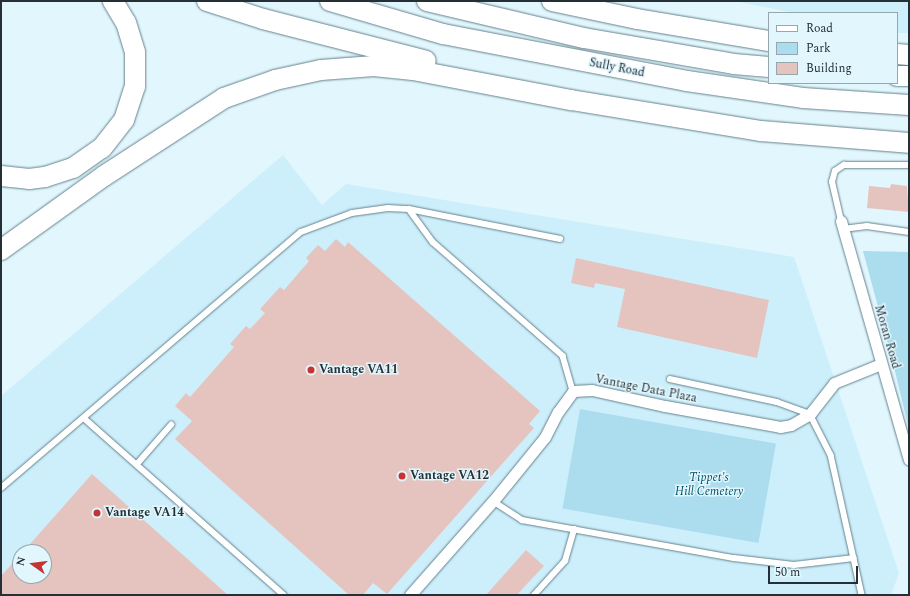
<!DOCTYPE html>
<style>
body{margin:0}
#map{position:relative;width:910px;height:596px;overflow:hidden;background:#e2f6fd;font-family:Spectral,serif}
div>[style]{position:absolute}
.built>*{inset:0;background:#cdeffb}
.green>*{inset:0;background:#abddef;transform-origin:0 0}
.building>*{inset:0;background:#e5c4c0}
.roads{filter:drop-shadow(0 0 1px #64828d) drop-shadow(0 0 1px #64828d)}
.lane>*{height:5.5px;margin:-2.75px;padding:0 2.75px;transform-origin:2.75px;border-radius:2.75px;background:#fff}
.street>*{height:11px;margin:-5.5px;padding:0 5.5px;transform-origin:5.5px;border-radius:5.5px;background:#fff}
.highway>*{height:20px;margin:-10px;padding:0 10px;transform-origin:10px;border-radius:10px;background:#fff}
.dots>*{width:11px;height:11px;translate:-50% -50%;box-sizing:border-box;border:2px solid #e2f6fd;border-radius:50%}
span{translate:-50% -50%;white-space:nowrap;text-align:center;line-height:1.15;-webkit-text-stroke:3px #e2f6fd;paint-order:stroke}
.street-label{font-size:12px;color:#243035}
.poi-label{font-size:12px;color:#243035;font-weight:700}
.left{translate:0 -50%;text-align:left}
.park-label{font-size:12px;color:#015367;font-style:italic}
.frame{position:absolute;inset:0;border:2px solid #243035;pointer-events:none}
.legend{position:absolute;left:768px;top:12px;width:130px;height:72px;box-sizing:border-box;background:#e2f6fd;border:1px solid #96a7ad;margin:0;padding:5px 7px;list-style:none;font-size:12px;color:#243035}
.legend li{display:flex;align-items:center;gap:8px;height:20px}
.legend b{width:20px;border:1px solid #96a7ad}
.north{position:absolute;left:12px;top:544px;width:40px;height:40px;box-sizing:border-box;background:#e2f6fd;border:1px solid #96a7ad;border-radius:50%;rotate:284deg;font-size:11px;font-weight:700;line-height:16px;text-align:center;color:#243035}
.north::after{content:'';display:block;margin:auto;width:14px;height:18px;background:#c33432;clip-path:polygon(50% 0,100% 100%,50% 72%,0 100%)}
.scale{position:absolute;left:768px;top:566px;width:90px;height:18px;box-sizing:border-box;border:2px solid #243035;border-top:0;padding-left:5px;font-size:12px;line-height:14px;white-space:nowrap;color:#243035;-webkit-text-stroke:3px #e2f6fd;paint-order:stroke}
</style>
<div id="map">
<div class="built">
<i style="clip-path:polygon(735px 1px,909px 1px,909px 33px,897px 33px,897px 13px,794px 13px)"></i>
<i style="clip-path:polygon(evenodd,283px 155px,322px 205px,346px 184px,794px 257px,899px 573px,891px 595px,1px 595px,1px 396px,283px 155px,20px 552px,44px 552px,44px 576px,20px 576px,20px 552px)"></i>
</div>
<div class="green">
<i style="clip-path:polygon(863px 251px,909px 252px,909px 429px,892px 359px)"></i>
<i style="left:580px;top:409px;width:199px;height:101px;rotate:10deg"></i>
</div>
<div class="building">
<i style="clip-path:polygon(891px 184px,907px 186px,909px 212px,867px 208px,869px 186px,890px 188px)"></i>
<i style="clip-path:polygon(336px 239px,345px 247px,348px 242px,540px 411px,529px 424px,534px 428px,387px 594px,373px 583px,363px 595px,349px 595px,175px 439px,192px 421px,175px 406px,186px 393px,190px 397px,234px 347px,230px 344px,246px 326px,250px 329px,265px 313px,260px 309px,280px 287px,284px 290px,309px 261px,306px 258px,318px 245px,325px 251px)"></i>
<i style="clip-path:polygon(576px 258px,769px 300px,757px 358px,617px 327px,625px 289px,595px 283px,594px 288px,571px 283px)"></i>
<i style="clip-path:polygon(92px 474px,228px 595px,1px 595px,1px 576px,20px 555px,20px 576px,44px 576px,44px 552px,23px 552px)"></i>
<i style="clip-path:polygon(526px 550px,544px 566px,526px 585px,517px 595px,486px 595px)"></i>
</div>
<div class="roads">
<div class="lane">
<i style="left:409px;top:209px;width:41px;rotate:54deg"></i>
<i style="left:433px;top:242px;width:173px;rotate:41.2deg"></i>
<i style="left:563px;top:356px;width:36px;rotate:74deg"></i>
<i style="left:841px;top:221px;width:40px;rotate:-103deg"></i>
<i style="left:832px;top:182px;width:11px;rotate:-75deg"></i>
<i style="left:835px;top:171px;width:11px;rotate:-34deg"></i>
<i style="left:844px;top:165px;width:65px"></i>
<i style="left:843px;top:229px;width:24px;rotate:-7deg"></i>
<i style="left:867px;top:226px;width:42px;rotate:8.1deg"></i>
<i style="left:670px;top:379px;width:109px;rotate:12.1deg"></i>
<i style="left:777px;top:402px;width:35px;rotate:20deg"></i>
<i style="left:810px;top:414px;width:46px;rotate:62.9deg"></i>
<i style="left:831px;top:455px;width:143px;rotate:77.5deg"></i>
<i style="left:84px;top:418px;width:267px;rotate:41.5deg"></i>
<i style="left:137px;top:464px;width:52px;rotate:-48.9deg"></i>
<i style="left:1px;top:488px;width:394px;rotate:-40.5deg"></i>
<i style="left:301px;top:232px;width:54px;rotate:-20.4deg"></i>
<i style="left:352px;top:213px;width:36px;rotate:-8deg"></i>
<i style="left:388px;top:208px;width:21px;rotate:3deg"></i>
<i style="left:409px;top:209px;width:154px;rotate:11.2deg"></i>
<i style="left:493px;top:501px;width:35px;rotate:33deg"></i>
<i style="left:522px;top:520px;width:215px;rotate:10.2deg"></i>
<i style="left:734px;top:558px;width:60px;rotate:6.7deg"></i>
<i style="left:794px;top:565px;width:60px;rotate:-6.7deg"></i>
<i style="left:534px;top:595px;width:46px;rotate:-47.6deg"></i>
<i style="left:565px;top:561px;width:33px;rotate:-74deg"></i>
</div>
<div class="street">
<i style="left:841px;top:221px;width:248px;rotate:74.1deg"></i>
<i style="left:410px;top:595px;width:125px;rotate:-48.6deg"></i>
<i style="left:493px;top:501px;width:82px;rotate:-50.9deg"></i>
<i style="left:545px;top:437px;width:28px;rotate:-63deg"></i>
<i style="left:558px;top:412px;width:26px;rotate:-54deg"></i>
<i style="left:573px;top:391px;width:19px;rotate:-3deg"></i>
<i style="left:592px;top:390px;width:75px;rotate:12.4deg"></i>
<i style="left:665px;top:406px;width:117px;rotate:10.3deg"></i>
<i style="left:780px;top:427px;width:11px;rotate:-10deg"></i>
<i style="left:791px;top:425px;width:22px;rotate:-30deg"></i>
<i style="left:810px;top:414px;width:39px;rotate:-52deg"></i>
<i style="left:834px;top:383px;width:51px;rotate:-22deg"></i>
</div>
<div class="highway">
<i style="left:207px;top:1px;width:59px;rotate:17.8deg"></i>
<i style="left:263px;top:19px;width:168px;rotate:14.4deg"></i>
<i style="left:330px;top:1px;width:118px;rotate:16.3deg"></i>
<i style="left:443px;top:34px;width:248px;rotate:10.9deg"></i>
<i style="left:687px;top:81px;width:117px;rotate:8.3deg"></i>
<i style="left:803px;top:98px;width:106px;rotate:3.8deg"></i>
<i style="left:427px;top:1px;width:161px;rotate:13.3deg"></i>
<i style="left:584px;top:38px;width:152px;rotate:9.8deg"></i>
<i style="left:734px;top:64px;width:35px;rotate:5deg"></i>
<i style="left:552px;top:1px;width:87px;rotate:12deg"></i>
<i style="left:637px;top:19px;width:134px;rotate:9.5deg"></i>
<i style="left:897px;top:54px;width:12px;rotate:5deg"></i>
<i style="left:897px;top:76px;width:12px"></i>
<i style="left:1px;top:176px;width:28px;rotate:6deg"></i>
<i style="left:29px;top:179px;width:16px;rotate:-7deg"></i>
<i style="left:45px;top:177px;width:29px;rotate:-18deg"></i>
<i style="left:73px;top:168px;width:35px;rotate:-35deg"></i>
<i style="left:102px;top:148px;width:36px;rotate:-52deg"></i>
<i style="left:124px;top:120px;width:35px;rotate:-72deg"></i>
<i style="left:135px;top:87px;width:35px;rotate:-90deg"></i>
<i style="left:135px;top:52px;width:30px;rotate:-107deg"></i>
<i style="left:126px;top:23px;width:26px;rotate:-121deg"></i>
<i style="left:1px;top:250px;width:127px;rotate:-35.7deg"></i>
<i style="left:104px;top:176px;width:143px;rotate:-33deg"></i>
<i style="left:224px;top:98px;width:54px;rotate:-19.4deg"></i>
<i style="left:275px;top:80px;width:47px;rotate:-12.3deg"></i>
<i style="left:321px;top:70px;width:53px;rotate:-4.3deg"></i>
<i style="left:374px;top:66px;width:39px;rotate:6deg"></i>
<i style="left:413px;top:70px;width:161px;rotate:10.8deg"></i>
<i style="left:571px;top:100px;width:193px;rotate:9.3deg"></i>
<i style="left:761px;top:131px;width:148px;rotate:4.6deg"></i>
</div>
</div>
<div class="dots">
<i style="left:311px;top:370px;background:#c33432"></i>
<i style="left:402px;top:476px;background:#c33432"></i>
<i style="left:97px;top:513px;background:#c33432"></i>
</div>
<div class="street-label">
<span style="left:617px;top:68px;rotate:11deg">Sully Road</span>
<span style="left:887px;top:337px;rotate:74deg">Moran Road</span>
<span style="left:646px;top:389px;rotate:11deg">Vantage Data Plaza</span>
</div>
<div class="poi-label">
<span class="left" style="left:319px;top:370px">Vantage VA11</span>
<span class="left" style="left:410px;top:476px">Vantage VA12</span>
<span class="left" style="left:105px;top:513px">Vantage VA14</span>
</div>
<div class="park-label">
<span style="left:709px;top:485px">Tippet's<br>Hill Cemetery</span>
</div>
<div class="frame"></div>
<ul class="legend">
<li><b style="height:5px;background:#fff"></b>Road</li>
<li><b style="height:11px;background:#abddef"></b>Park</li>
<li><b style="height:11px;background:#e5c4c0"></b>Building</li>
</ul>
<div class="north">N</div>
<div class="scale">50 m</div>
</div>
